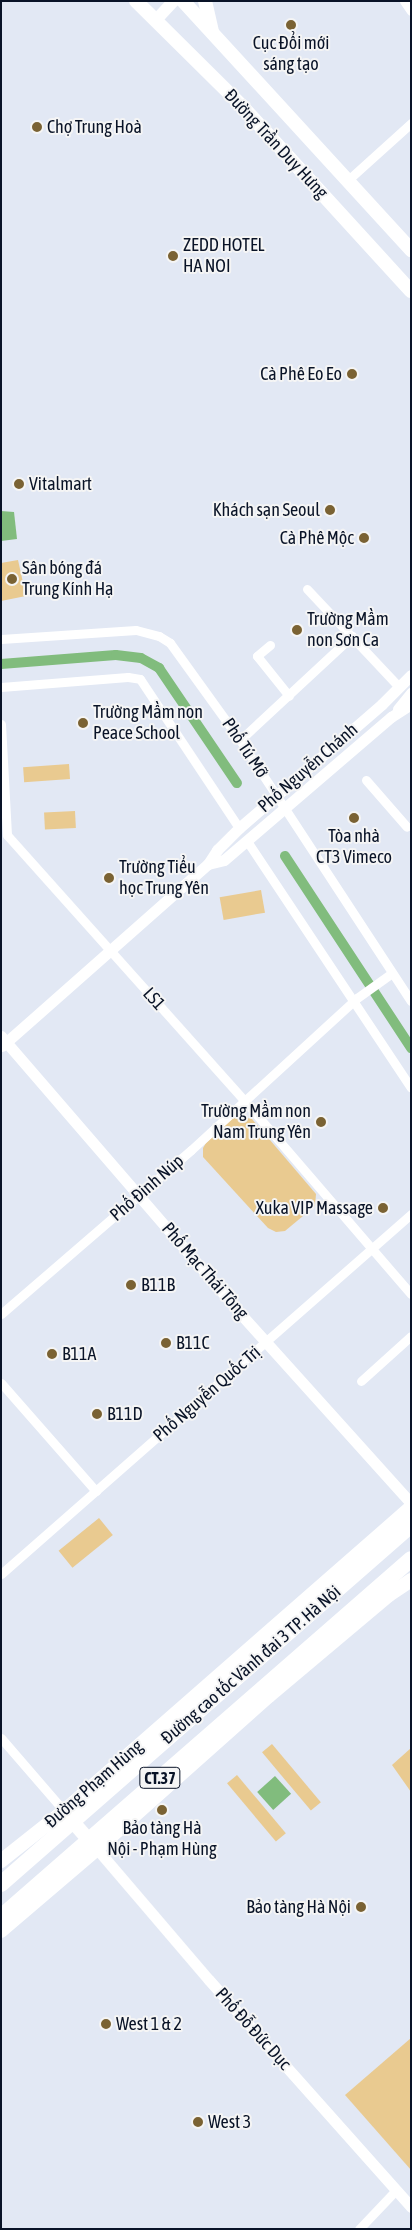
<!DOCTYPE html>
<meta charset="utf-8">
<style>
body{margin:0}
#map{position:relative;width:412px;height:2230px;overflow:hidden;background:#e2e8f4;font-family:"Asap Condensed",sans-serif}
div>[style]{position:absolute}
.green>*{inset:0;background:#e9ca90;transform-origin:0 0}
.water>*{inset:0;background:#81bc7d;transform-origin:0 0}
.canal>*{height:10px;margin:-5px;padding:0 5px;transform-origin:5px;border-radius:5px;background:#81bc7d}
.minor>*{height:9px;margin:-4.5px;padding:0 4.5px;transform-origin:4.5px;border-radius:4.5px;background:#fff}
.tertiary>*{height:11px;margin:-5.5px;padding:0 5.5px;transform-origin:5.5px;border-radius:5.5px;background:#fff}
.secondary>*{height:12px;margin:-6px;padding:0 6px;transform-origin:6px;border-radius:6px;background:#fff}
.primary>*{height:14px;margin:-7px;padding:0 7px;transform-origin:7px;border-radius:7px;background:#fff}
.motorway>*{height:16px;margin:-8px;padding:0 8px;transform-origin:8px;border-radius:8px;background:#fff}
.dots>*{width:14px;height:14px;translate:-50% -50%;box-sizing:border-box;border:2px solid #f5f5f5;border-radius:50%}
span{translate:-50% -50%;white-space:nowrap;text-align:center;line-height:1.15;-webkit-text-stroke:4px #f5f5f5;paint-order:stroke}
.shield-label span{padding:1px 4px;background:#f5f5f5;border:1px solid;border-radius:4px;-webkit-text-stroke-width:0}
.shield-label{font-size:16px;color:#091327;font-weight:700}
.poi-label{font-size:18px;color:#091327}
.left{translate:0 -50%;text-align:left}
.right{translate:-100% -50%;text-align:right}
.street-label{font-size:18px;color:#091327}
.frame{position:absolute;inset:0;border:2px solid #091327;pointer-events:none}
</style>
<div id="map">
<div class="green">
<i style="clip-path:polygon(18px 560px,26px 596px,1px 601px,1px 563px)"></i>
<i style="left:69px;top:764px;width:15px;height:46px;rotate:86deg"></i>
<i style="left:75px;top:811px;width:17px;height:31px;rotate:87deg"></i>
<i style="left:261px;top:890px;width:23px;height:42px;rotate:80deg"></i>
<i style="clip-path:polygon(240px 1116px,252px 1119px,316px 1194px,315px 1206px,285px 1231px,276px 1232px,268px 1228px,203px 1157px,203px 1148px,206px 1143px,233px 1118px)"></i>
<i style="left:99px;top:1518px;width:22px;height:52px;rotate:51deg"></i>
<i style="left:272px;top:1744px;width:76px;height:13px;rotate:50deg"></i>
<i style="clip-path:polygon(411px 1748px,411px 1792px,392px 1765px)"></i>
<i style="left:237px;top:1775px;width:76px;height:13px;rotate:50deg"></i>
<i style="clip-path:polygon(411px 2038px,411px 2170px,345px 2095px)"></i>
</div>
<div class="water">
<i style="clip-path:polygon(1px 511px,14px 512px,17px 539px,1px 541px)"></i>
<i style="left:275px;top:1776px;width:24px;height:24px;rotate:48deg"></i>
</div>
<div class="canal">
<i style="left:1px;top:664px;width:115px;rotate:-4.5deg"></i>
<i style="left:116px;top:655px;width:25px;rotate:7deg"></i>
<i style="left:141px;top:658px;width:21px;rotate:29deg"></i>
<i style="left:159px;top:668px;width:139px;rotate:55.9deg"></i>
<i style="left:285px;top:856px;width:230px;rotate:56.7deg"></i>
</div>
<div class="minor">
<i style="left:404px;top:1px;width:12px;rotate:55deg"></i>
<i style="left:348px;top:180px;width:85px;rotate:-42.1deg"></i>
<i style="left:307px;top:589px;width:133px;rotate:46.8deg"></i>
<i style="left:1px;top:639px;width:135px;rotate:-3.8deg"></i>
<i style="left:136px;top:630px;width:24px;rotate:15deg"></i>
<i style="left:159px;top:636px;width:13px;rotate:32deg"></i>
<i style="left:170px;top:643px;width:120px;rotate:54.2deg"></i>
<i style="left:240px;top:740px;width:312px;rotate:56.8deg"></i>
<i style="left:270px;top:645px;width:17px;rotate:140deg"></i>
<i style="left:257px;top:656px;width:51px;rotate:51.3deg"></i>
<i style="left:1px;top:687px;width:127px;rotate:-4.5deg"></i>
<i style="left:128px;top:677px;width:12px;rotate:9deg"></i>
<i style="left:140px;top:679px;width:179px;rotate:56.4deg"></i>
<i style="left:1px;top:724px;width:111px;rotate:86.9deg"></i>
<i style="left:7px;top:835px;width:356px;rotate:48.2deg"></i>
<i style="left:244px;top:1100px;width:256px;rotate:49.3deg"></i>
<i style="left:240px;top:740px;width:153px;rotate:-42.9deg"></i>
<i style="left:366px;top:780px;width:62px;rotate:48.9deg"></i>
<i style="left:247px;top:841px;width:296px;rotate:56.4deg"></i>
<i style="left:1px;top:1314px;width:251px;rotate:-40.8deg"></i>
<i style="left:191px;top:1150px;width:225px;rotate:-42.5deg"></i>
<i style="left:357px;top:998px;width:43px;rotate:-35.5deg"></i>
<i style="left:361px;top:1381px;width:67px;rotate:-42deg"></i>
<i style="left:1px;top:1383px;width:144px;rotate:48.7deg"></i>
<i style="left:1px;top:1574px;width:546px;rotate:-41.28deg"></i>
<i style="left:1px;top:1738px;width:96px;rotate:49.2deg"></i>
<i style="left:359px;top:2229px;width:54px;rotate:-46.5deg"></i>
</div>
<div class="tertiary">
<i style="left:398px;top:709px;width:21px;rotate:-51deg"></i>
<i style="left:208px;top:864px;width:16px;rotate:-14deg"></i>
<i style="left:224px;top:860px;width:220px;rotate:-40.6deg"></i>
<i style="left:391px;top:717px;width:24px;rotate:-33deg"></i>
<i style="left:1px;top:1036px;width:363px;rotate:49.2deg"></i>
<i style="left:238px;top:1311px;width:258px;rotate:48deg"></i>
<i style="left:2px;top:1046px;width:275px;rotate:-41.5deg"></i>
<i style="left:208px;top:864px;width:17px;rotate:-57deg"></i>
<i style="left:217px;top:850px;width:31px;rotate:-45deg"></i>
<i style="left:239px;top:828px;width:189px;rotate:-40.9deg"></i>
<i style="left:382px;top:704px;width:41px;rotate:-45deg"></i>
<i style="left:97px;top:1849px;width:172px;rotate:49.5deg"></i>
<i style="left:209px;top:1980px;width:304px;rotate:48.3deg"></i>
</div>
<div class="secondary">
<i style="left:156px;top:20px;width:26px;rotate:-47deg"></i>
</div>
<div class="primary">
<i style="left:136px;top:1px;width:148px;rotate:44.7deg"></i>
<i style="left:241px;top:105px;width:252px;rotate:47.6deg"></i>
<i style="left:183px;top:1px;width:338px;rotate:47.5deg"></i>
<i style="left:205px;top:1px;width:31px;rotate:77deg"></i>
<i style="left:66px;top:1814px;width:45px;rotate:48.6deg"></i>
<i style="left:1px;top:1861px;width:80px;rotate:-38.4deg"></i>
<i style="left:64px;top:1811px;width:461px;rotate:-41.2deg"></i>
<i style="left:1px;top:1931px;width:126px;rotate:-40.5deg"></i>
<i style="left:97px;top:1849px;width:230px;rotate:-41.7deg"></i>
<i style="left:269px;top:1696px;width:157px;rotate:-40.1deg"></i>
<i style="left:389px;top:1595px;width:27px;rotate:-34deg"></i>
</div>
<div class="motorway">
<i style="left:1px;top:1884px;width:545px;rotate:-41.21deg"></i>
<i style="left:1px;top:1917px;width:544px;rotate:-41.13deg"></i>
</div>
<div class="dots">
<i style="left:291px;top:25px;background:#7a6233"></i>
<i style="left:37px;top:127px;background:#7a6233"></i>
<i style="left:173px;top:256px;background:#7a6233"></i>
<i style="left:352px;top:374px;background:#7a6233"></i>
<i style="left:19px;top:484px;background:#7a6233"></i>
<i style="left:330px;top:510px;background:#7a6233"></i>
<i style="left:364px;top:538px;background:#7a6233"></i>
<i style="left:12px;top:579px;background:#7a6233"></i>
<i style="left:297px;top:630px;background:#7a6233"></i>
<i style="left:83px;top:723px;background:#7a6233"></i>
<i style="left:354px;top:818px;background:#7a6233"></i>
<i style="left:109px;top:878px;background:#7a6233"></i>
<i style="left:321px;top:1122px;background:#7a6233"></i>
<i style="left:383px;top:1208px;background:#7a6233"></i>
<i style="left:131px;top:1285px;background:#7a6233"></i>
<i style="left:166px;top:1343px;background:#7a6233"></i>
<i style="left:52px;top:1354px;background:#7a6233"></i>
<i style="left:97px;top:1414px;background:#7a6233"></i>
<i style="left:162px;top:1810px;background:#7a6233"></i>
<i style="left:361px;top:1907px;background:#7a6233"></i>
<i style="left:106px;top:2024px;background:#7a6233"></i>
<i style="left:198px;top:2122px;background:#7a6233"></i>
</div>
<div class="shield-label">
<span style="left:160px;top:1778px">CT.37</span>
</div>
<div class="poi-label">
<span style="left:291px;top:54px">Cục Đổi mới<br>sáng tạo</span>
<span class="left" style="left:47px;top:127px">Chợ Trung Hoà</span>
<span class="left" style="left:183px;top:256px">ZEDD HOTEL<br>HA NOI</span>
<span class="right" style="left:342px;top:374px">Cà Phê Eo Eo</span>
<span class="left" style="left:29px;top:484px">Vitalmart</span>
<span class="right" style="left:320px;top:510px">Khách sạn Seoul</span>
<span class="right" style="left:354px;top:538px">Cà Phê Mộc</span>
<span class="left" style="left:22px;top:579px">Sân bóng đá<br>Trung Kính Hạ</span>
<span class="left" style="left:307px;top:630px">Trường Mầm<br>non Sơn Ca</span>
<span class="left" style="left:93px;top:723px">Trường Mầm non<br>Peace School</span>
<span style="left:354px;top:847px">Tòa nhà<br>CT3 Vimeco</span>
<span class="left" style="left:119px;top:878px">Trường Tiểu<br>học Trung Yên</span>
<span class="right" style="left:311px;top:1122px">Trường Mầm non<br>Nam Trung Yên</span>
<span class="right" style="left:373px;top:1208px">Xuka VIP Massage</span>
<span class="left" style="left:141px;top:1285px">B11B</span>
<span class="left" style="left:176px;top:1343px">B11C</span>
<span class="left" style="left:62px;top:1354px">B11A</span>
<span class="left" style="left:107px;top:1414px">B11D</span>
<span style="left:162px;top:1839px">Bảo tàng Hà<br>Nội - Phạm Hùng</span>
<span class="right" style="left:351px;top:1907px">Bảo tàng Hà Nội</span>
<span class="left" style="left:116px;top:2024px">West 1 &amp; 2</span>
<span class="left" style="left:208px;top:2122px">West 3</span>
</div>
<div class="street-label">
<span style="left:276px;top:144px;rotate:47deg">Đường Trần Duy Hưng</span>
<span style="left:245px;top:748px;rotate:56deg">Phố Tú Mỡ</span>
<span style="left:308px;top:768px;rotate:-41deg">Phố Nguyễn Chánh</span>
<span style="left:154px;top:999px;rotate:48deg">LS1</span>
<span style="left:147px;top:1188px;rotate:-41deg">Phố Đinh Núp</span>
<span style="left:205px;top:1271px;rotate:49deg">Phố Mạc Thái Tông</span>
<span style="left:207px;top:1394px;rotate:-41deg">Phố Nguyễn Quốc Trị</span>
<span style="left:251px;top:1665px;rotate:-41deg">Đường cao tốc Vành đai 3 TP. Hà Nội</span>
<span style="left:94px;top:1784px;rotate:-41deg">Đường Phạm Hùng</span>
<span style="left:253px;top:2029px;rotate:48deg">Phố Đỗ Đức Dục</span>
</div>
<div class="frame"></div>
</div>
